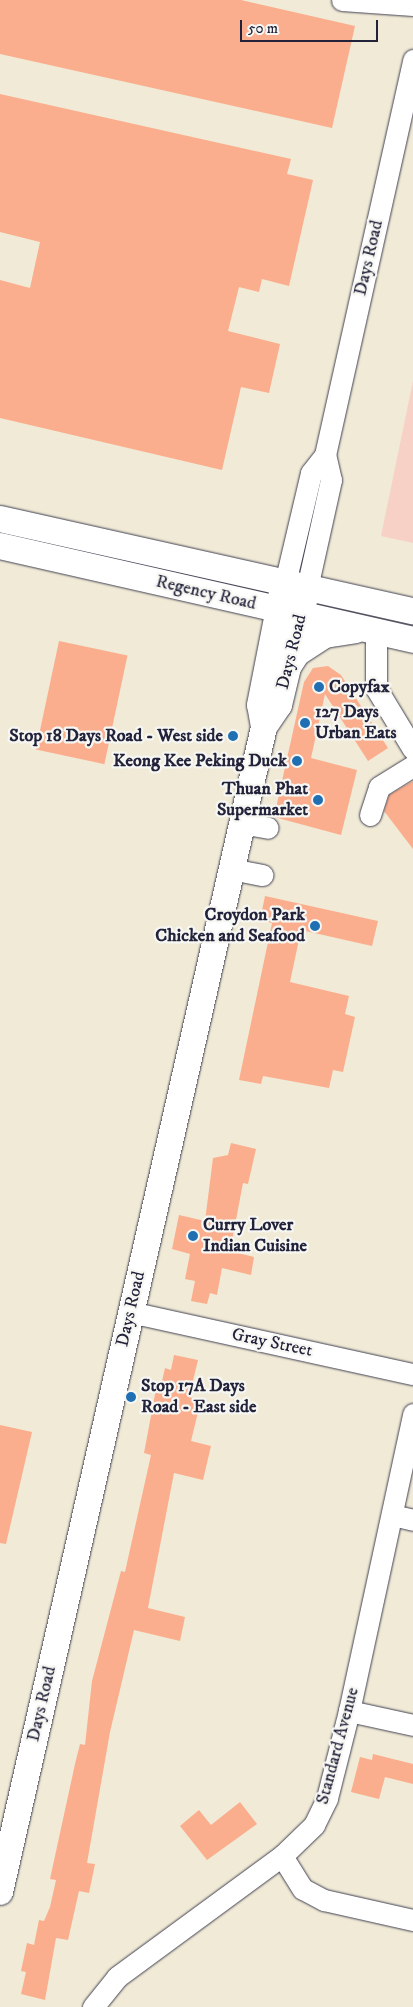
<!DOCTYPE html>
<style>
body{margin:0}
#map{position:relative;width:413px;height:2007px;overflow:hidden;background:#f0ead6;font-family:"IM FELL DW Pica",serif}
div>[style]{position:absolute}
.built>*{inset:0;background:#f7d1c6}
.building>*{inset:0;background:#fbae8d;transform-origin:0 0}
.roads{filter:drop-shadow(0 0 1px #414052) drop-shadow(0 0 1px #414052)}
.minor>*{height:21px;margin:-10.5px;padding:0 10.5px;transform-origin:10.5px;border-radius:10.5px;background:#fff}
.major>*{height:26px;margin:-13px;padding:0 13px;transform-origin:13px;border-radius:13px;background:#fff}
.dots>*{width:14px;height:14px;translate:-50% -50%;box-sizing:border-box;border:2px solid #f6f6f2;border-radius:50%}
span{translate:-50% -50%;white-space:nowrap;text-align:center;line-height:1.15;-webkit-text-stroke:4.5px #f6f6f2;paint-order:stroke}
.street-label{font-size:18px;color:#22223b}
.poi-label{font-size:18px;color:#22223b;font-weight:700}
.left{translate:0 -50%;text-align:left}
.right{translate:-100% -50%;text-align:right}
.scale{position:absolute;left:240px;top:20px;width:138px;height:22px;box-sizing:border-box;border:2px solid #22223b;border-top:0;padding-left:6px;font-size:15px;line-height:18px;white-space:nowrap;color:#22223b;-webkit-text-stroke:4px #f6f6f2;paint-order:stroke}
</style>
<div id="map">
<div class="built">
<i style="clip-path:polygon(413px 381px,413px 543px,381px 536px)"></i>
</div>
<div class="building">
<i style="clip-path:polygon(0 0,241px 0,355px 26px,332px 128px,0 54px)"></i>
<i style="clip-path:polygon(0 94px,291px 159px,287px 174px,313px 180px,289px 286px,262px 279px,259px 292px,239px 287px,228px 331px,280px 344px,269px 393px,241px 387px,222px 470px,0 418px,0 280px,30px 288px,40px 242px,0 232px)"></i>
<i style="left:59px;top:641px;width:70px;height:111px;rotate:12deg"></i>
<i style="clip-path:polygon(328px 666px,341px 675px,388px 748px,368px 761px,325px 694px,311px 758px,357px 770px,341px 835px,274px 817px,304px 682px,313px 668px)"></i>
<i style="clip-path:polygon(413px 781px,413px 849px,384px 811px,389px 795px)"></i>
<i style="clip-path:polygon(265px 896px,378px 921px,372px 946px,301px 930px,290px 982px,349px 996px,345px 1014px,355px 1017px,343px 1072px,333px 1070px,329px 1088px,263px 1076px,261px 1084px,239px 1080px,272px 923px,260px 920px)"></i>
<i style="clip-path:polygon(231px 1143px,256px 1149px,248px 1184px,243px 1183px,230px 1251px,254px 1257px,251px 1275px,222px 1268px,217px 1295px,210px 1293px,207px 1304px,191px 1301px,195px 1281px,185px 1279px,190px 1254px,172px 1249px,179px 1215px,205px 1221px,213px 1158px,228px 1155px)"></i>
<i style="clip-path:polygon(174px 1355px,198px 1360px,189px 1397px,201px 1400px,191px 1441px,211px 1446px,203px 1480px,174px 1473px,148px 1608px,185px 1617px,180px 1641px,134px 1630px,110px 1732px,87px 1863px,95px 1864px,89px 1893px,79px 1891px,68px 1940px,56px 1938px,45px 2000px,21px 1994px,26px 1972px,21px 1971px,27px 1943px,34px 1945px,39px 1920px,44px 1921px,50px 1907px,56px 1880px,50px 1879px,75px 1764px,80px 1744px,85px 1745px,92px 1681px,121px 1571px,125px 1572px,151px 1455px,144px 1453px,156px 1389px,160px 1390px,165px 1368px,171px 1370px)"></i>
<i style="clip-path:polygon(0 1425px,32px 1432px,6px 1544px,0 1543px)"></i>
<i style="clip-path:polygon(373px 1754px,413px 1764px,413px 1784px,385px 1777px,379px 1799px,351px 1792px,360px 1757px,372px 1760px)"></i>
<i style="clip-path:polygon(240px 1802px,257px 1824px,207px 1860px,180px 1826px,199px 1810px,211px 1825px)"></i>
</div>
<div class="roads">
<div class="minor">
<i style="left:342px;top:0;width:71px;rotate:4deg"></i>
<i style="left:285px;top:583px;width:113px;rotate:-76.7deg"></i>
<i style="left:311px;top:473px;width:23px;rotate:-52deg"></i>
<i style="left:325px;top:455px;width:405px;rotate:-77.4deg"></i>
<i style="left:307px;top:588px;width:111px;rotate:-77.5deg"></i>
<i style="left:331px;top:480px;width:26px;rotate:-103deg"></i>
<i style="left:376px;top:632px;width:56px;rotate:90deg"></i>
<i style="left:376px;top:688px;width:71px;rotate:58.8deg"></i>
<i style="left:370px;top:815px;width:29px;rotate:-72deg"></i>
<i style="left:379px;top:787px;width:40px;rotate:-32deg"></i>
<i style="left:241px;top:823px;width:27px;rotate:10deg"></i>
<i style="left:231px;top:869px;width:32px;rotate:11deg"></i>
<i style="left:130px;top:1312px;width:290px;rotate:12.4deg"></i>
<i style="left:392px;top:1515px;width:22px;rotate:13deg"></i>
<i style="left:349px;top:1711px;width:66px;rotate:12.3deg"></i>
<i style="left:282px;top:1856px;width:39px;rotate:58deg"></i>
<i style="left:303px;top:1889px;width:24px;rotate:28deg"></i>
<i style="left:324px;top:1900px;width:91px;rotate:12.7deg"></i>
<i style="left:93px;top:2007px;width:38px;rotate:-51deg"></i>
<i style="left:117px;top:1977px;width:205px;rotate:-36.3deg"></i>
<i style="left:282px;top:1856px;width:45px;rotate:-44.1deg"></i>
<i style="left:314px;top:1825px;width:30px;rotate:-64deg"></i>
<i style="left:327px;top:1798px;width:90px;rotate:-75.8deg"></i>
<i style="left:349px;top:1711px;width:304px;rotate:-77.8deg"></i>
</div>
<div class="major">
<i style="left:0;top:519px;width:423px;rotate:12.6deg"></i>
<i style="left:0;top:546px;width:424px;rotate:12.8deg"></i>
<i style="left:288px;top:667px;width:17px;rotate:-57deg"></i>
<i style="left:297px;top:653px;width:33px;rotate:-33deg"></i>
<i style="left:325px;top:635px;width:31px;rotate:-9deg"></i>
<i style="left:264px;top:727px;width:22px;rotate:-100deg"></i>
<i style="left:260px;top:705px;width:114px;rotate:-78.9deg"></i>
<i style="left:0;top:1892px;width:1195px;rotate:-77.23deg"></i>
<i style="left:264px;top:727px;width:27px;rotate:-56deg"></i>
<i style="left:279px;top:705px;width:120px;rotate:-76.5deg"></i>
</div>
</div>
<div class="dots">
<i style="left:319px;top:687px;background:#1f6fb2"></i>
<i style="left:305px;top:723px;background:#1f6fb2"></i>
<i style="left:233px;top:736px;background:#1f6fb2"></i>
<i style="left:297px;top:761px;background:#1f6fb2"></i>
<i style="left:318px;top:800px;background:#1f6fb2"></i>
<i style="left:315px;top:926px;background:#1f6fb2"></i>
<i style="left:193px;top:1236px;background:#1f6fb2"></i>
<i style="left:131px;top:1397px;background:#1f6fb2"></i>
</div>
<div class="street-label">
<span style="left:369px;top:258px;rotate:-77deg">Days Road</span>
<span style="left:206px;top:593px;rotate:13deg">Regency Road</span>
<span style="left:292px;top:652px;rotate:-76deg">Days Road</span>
<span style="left:131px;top:1309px;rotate:-77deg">Days Road</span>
<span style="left:272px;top:1343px;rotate:12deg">Gray Street</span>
<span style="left:42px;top:1704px;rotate:-77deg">Days Road</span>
<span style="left:338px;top:1746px;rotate:-75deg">Standard Avenue</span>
</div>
<div class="poi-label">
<span class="left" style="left:329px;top:687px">Copyfax</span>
<span class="left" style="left:315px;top:723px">127 Days<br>Urban Eats</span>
<span class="right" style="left:223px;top:736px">Stop 18 Days Road - West side</span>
<span class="right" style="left:287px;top:761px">Keong Kee Peking Duck</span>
<span class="right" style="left:308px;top:800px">Thuan Phat<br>Supermarket</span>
<span class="right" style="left:305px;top:926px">Croydon Park<br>Chicken and Seafood</span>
<span class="left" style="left:203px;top:1236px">Curry Lover<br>Indian Cuisine</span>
<span class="left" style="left:141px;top:1397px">Stop 17A Days<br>Road - East side</span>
</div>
<div class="scale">50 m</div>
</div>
